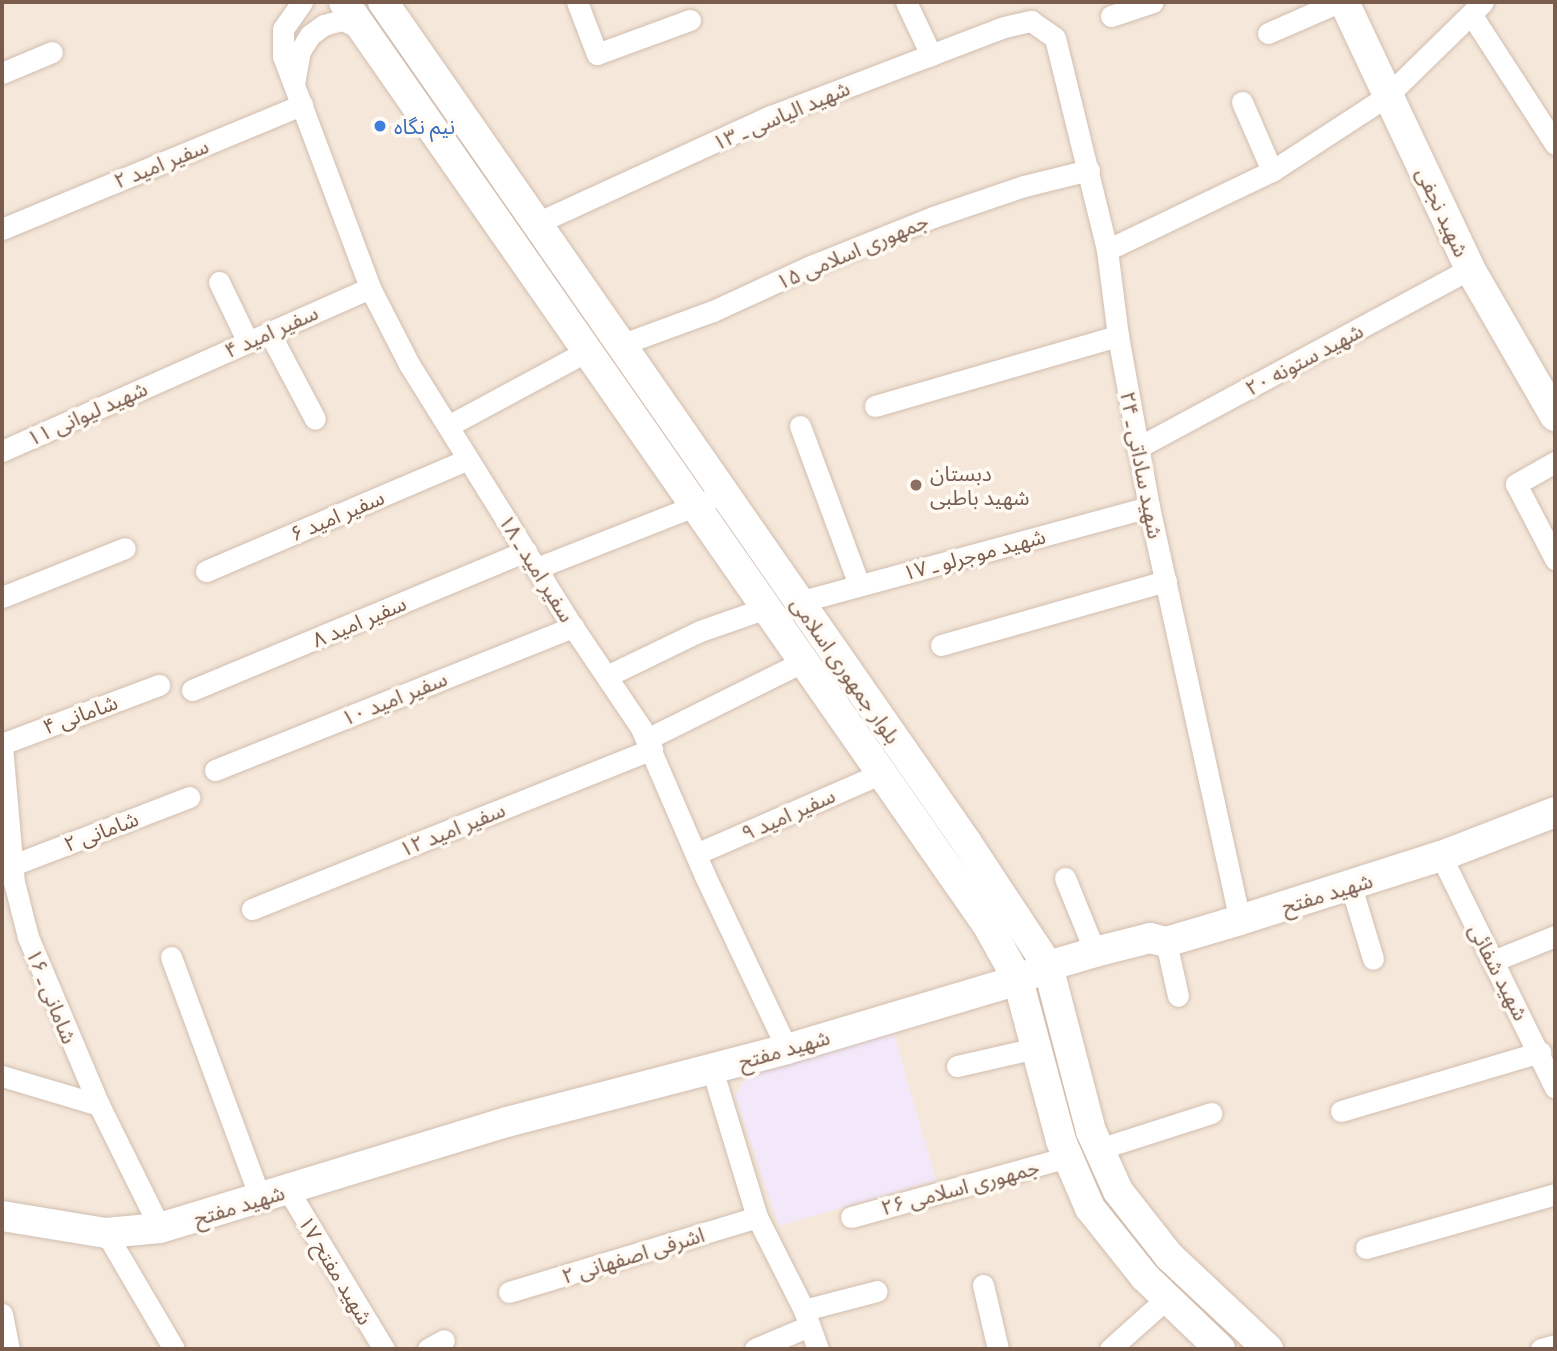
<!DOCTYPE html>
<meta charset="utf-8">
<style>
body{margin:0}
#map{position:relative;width:1557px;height:1351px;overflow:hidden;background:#fdf6ec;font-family:Ubuntu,"Noto Sans Arabic",sans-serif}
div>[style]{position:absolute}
.residential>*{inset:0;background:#f5e8da;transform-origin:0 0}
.education>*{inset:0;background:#f3e8fa}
.roads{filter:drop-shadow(0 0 2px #d1beb0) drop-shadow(0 0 2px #d1beb0)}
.street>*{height:21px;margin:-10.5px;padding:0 10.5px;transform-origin:10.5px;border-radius:10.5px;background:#fff}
.secondary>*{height:30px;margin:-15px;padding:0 15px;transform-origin:15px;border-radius:15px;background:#fff}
.dots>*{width:19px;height:19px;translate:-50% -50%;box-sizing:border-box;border:4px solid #fffaf3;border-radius:50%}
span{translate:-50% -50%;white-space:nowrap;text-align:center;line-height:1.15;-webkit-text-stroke:7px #fffaf3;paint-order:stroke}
.street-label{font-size:21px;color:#7a5c4d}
.shop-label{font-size:21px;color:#366cbe}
.left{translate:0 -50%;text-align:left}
.education-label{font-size:21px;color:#785e54}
.frame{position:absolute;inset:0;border:4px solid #7a5c4d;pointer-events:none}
</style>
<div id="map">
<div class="residential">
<i style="left:2px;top:2px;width:1553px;height:1347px"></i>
</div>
<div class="education">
<i style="clip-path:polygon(892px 1027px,936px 1180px,779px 1226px,735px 1096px,750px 1070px)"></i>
</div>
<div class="roads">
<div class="street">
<i style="left:302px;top:2px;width:33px;rotate:125deg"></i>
<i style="left:283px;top:29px;width:27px;rotate:90deg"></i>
<i style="left:283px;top:56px;width:248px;rotate:69.4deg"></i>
<i style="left:370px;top:288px;width:85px;rotate:62.8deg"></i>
<i style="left:409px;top:364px;width:310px;rotate:58.1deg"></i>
<i style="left:573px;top:627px;width:122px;rotate:56deg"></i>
<i style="left:641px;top:728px;width:161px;rotate:66.6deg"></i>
<i style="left:705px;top:876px;width:191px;rotate:64.6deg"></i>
<i style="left:577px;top:2px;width:56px;rotate:69deg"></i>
<i style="left:597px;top:54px;width:99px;rotate:-20.1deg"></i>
<i style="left:906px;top:2px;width:59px;rotate:64.7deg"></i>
<i style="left:1471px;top:14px;width:155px;rotate:57.1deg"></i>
<i style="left:1111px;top:16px;width:44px;rotate:-18.4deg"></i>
<i style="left:1268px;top:33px;width:77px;rotate:-23.6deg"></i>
<i style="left:2px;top:73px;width:54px;rotate:-22.8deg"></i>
<i style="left:294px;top:84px;width:34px;rotate:-80deg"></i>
<i style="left:300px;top:51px;width:19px;rotate:-58deg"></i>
<i style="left:310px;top:35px;width:17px;rotate:-36deg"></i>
<i style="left:324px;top:25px;width:19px;rotate:-16deg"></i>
<i style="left:342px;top:20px;width:24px;rotate:24deg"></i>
<i style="left:1242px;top:102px;width:75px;rotate:66.5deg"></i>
<i style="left:537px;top:223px;width:257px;rotate:-24.6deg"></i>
<i style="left:771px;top:116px;width:249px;rotate:-20.9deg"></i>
<i style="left:1004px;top:27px;width:28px;rotate:-13deg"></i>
<i style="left:1031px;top:21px;width:29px;rotate:35deg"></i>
<i style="left:1055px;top:38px;width:218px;rotate:76.2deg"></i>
<i style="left:1107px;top:250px;width:87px;rotate:82.7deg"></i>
<i style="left:1118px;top:336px;width:174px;rotate:79.7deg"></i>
<i style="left:1149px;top:507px;width:423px;rotate:77.6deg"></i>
<i style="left:2px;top:229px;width:325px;rotate:-22.5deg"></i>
<i style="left:1107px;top:250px;width:183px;rotate:-25.6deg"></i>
<i style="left:1272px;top:171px;width:137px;rotate:-33.1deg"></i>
<i style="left:1387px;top:96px;width:134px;rotate:-44.4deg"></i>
<i style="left:219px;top:282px;width:67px;rotate:64.2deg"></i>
<i style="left:269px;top:332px;width:98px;rotate:62.1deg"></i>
<i style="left:620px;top:345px;width:99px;rotate:-20.1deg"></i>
<i style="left:713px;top:311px;width:108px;rotate:-24.7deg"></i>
<i style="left:811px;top:266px;width:131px;rotate:-21.9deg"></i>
<i style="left:933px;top:217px;width:96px;rotate:-18.8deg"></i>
<i style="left:1024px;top:186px;width:67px;rotate:-13.8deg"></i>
<i style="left:875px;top:406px;width:253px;rotate:-16.1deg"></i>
<i style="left:448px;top:426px;width:158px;rotate:-28.3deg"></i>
<i style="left:800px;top:426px;width:170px;rotate:69.6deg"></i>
<i style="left:1137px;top:448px;width:378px;rotate:-28.3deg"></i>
<i style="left:2px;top:451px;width:402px;rotate:-23.9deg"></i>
<i style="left:1555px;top:462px;width:45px;rotate:150.6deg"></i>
<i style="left:1516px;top:484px;width:85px;rotate:62.5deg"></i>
<i style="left:537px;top:568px;width:183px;rotate:-21.5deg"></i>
<i style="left:206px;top:571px;width:285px;rotate:-23.1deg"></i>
<i style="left:2px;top:597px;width:132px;rotate:-21.7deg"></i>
<i style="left:799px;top:602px;width:363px;rotate:-15.2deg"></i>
<i style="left:941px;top:645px;width:234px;rotate:-15.9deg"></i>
<i style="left:607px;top:676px;width:103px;rotate:-25.8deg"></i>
<i style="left:700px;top:631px;width:70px;rotate:-19.2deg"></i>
<i style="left:192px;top:690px;width:362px;rotate:-22.6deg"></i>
<i style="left:647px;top:739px;width:173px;rotate:-26.4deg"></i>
<i style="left:2px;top:744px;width:168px;rotate:-20.6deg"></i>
<i style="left:2px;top:746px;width:137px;rotate:85deg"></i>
<i style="left:14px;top:882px;width:57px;rotate:75.7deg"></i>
<i style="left:28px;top:937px;width:182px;rotate:67.1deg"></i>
<i style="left:99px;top:1105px;width:137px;rotate:63.6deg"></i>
<i style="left:215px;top:770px;width:386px;rotate:-21.8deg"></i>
<i style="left:696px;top:854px;width:201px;rotate:-23.5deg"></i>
<i style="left:1441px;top:856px;width:258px;rotate:63.8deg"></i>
<i style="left:13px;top:865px;width:189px;rotate:-21.1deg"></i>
<i style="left:1065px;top:878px;width:80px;rotate:67.9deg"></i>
<i style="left:1351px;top:886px;width:76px;rotate:73.2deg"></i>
<i style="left:252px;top:909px;width:431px;rotate:-21.8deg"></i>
<i style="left:1166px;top:942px;width:55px;rotate:77.5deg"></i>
<i style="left:171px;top:957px;width:257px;rotate:69.7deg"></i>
<i style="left:1493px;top:961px;width:67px;rotate:-22deg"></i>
<i style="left:957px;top:1066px;width:81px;rotate:-12.8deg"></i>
<i style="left:712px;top:1069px;width:155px;rotate:73.1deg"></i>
<i style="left:757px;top:1217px;width:104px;rotate:63.2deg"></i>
<i style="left:804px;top:1310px;width:41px;rotate:70.3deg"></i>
<i style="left:2px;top:1076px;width:101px;rotate:16.6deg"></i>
<i style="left:1341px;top:1111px;width:208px;rotate:-16.5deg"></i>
<i style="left:1099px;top:1149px;width:118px;rotate:-17.8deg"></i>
<i style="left:288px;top:1190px;width:186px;rotate:58.9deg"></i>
<i style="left:851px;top:1217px;width:225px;rotate:-15.5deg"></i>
<i style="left:106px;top:1233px;width:134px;rotate:59.6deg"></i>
<i style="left:1366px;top:1248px;width:197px;rotate:-15.9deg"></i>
<i style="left:983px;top:1285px;width:66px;rotate:76.8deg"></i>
<i style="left:509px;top:1292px;width:259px;rotate:-16.8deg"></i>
<i style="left:804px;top:1310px;width:75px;rotate:-14.6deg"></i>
<i style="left:2px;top:1314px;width:36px;rotate:79deg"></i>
<i style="left:428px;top:1349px;width:18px;rotate:-29deg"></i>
<i style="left:755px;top:1349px;width:59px;rotate:-23.1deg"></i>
<i style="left:1110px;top:1349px;width:76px;rotate:-41.8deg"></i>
<i style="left:1541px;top:1349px;width:15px;rotate:-16deg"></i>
</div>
<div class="secondary">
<i style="left:344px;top:2px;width:1126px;rotate:55.12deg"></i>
<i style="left:988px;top:926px;width:62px;rotate:60.9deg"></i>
<i style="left:1018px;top:980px;width:167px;rotate:75deg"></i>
<i style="left:1061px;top:1141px;width:73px;rotate:66.6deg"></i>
<i style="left:1090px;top:1208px;width:88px;rotate:51.4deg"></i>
<i style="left:1145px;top:1277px;width:104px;rotate:43.8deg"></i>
<i style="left:383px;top:2px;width:1024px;rotate:55.22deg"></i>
<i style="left:967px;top:843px;width:147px;rotate:56.6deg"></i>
<i style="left:1048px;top:966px;width:171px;rotate:75.4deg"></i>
<i style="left:1091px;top:1131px;width:66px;rotate:65.8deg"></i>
<i style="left:1118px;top:1191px;width:83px;rotate:51.9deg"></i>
<i style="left:1169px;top:1256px;width:136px;rotate:43.2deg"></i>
<i style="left:1344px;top:2px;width:295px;rotate:64.7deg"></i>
<i style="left:1470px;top:269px;width:170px;rotate:60deg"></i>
<i style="left:2px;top:1216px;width:105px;rotate:9.3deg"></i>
<i style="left:106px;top:1233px;width:54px;rotate:-5.3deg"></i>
<i style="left:160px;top:1228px;width:363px;rotate:-17deg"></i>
<i style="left:507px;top:1122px;width:289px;rotate:-14.6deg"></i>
<i style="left:787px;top:1049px;width:241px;rotate:-16.6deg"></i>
<i style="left:1018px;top:980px;width:33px;rotate:-25deg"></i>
<i style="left:1048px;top:966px;width:49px;rotate:-16.6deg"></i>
<i style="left:1095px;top:952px;width:57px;rotate:-14.3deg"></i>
<i style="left:1150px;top:938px;width:16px;rotate:14deg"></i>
<i style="left:1166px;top:942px;width:77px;rotate:-16.6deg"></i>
<i style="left:1240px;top:920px;width:211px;rotate:-17.7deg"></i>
<i style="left:1441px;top:856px;width:122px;rotate:-21.1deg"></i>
</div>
</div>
<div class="dots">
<i style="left:380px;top:126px;background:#3f7fe0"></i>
<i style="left:916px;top:485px;background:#8d6e63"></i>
</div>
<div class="street-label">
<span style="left:781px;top:115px;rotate:-23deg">شهید الیاسی ـ ۱۳</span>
<span style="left:161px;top:163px;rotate:-22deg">سفیر امید ۲</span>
<span style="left:1443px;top:212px;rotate:65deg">شهید نجفی</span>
<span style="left:852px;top:251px;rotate:-23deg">جمهوری اسلامی ۱۵</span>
<span style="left:271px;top:331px;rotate:-24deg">سفیر امید ۴</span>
<span style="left:1304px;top:359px;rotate:-28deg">شهید ستونه ۲۰</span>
<span style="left:87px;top:413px;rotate:-24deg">شهید لیوانی ۱۱</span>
<span style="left:1142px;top:465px;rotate:79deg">شهید ساداتی ـ ۲۴</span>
<span style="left:337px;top:515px;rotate:-23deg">سفیر امید ۶</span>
<span style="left:974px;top:554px;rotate:-15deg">شهید موجرلو ـ ۱۷</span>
<span style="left:537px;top:568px;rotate:58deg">سفیر امید ـ ۱۸</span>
<span style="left:359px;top:621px;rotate:-23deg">سفیر امید ۸</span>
<span style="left:846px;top:670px;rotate:55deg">بلوار جمهوری اسلامی</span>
<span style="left:394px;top:698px;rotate:-22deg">سفیر امید ۱۰</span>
<span style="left:80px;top:714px;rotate:-20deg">شامانی ۴</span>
<span style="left:788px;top:814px;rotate:-24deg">سفیر امید ۹</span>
<span style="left:452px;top:829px;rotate:-22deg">سفیر امید ۱۲</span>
<span style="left:101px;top:831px;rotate:-21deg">شامانی ۲</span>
<span style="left:1327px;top:893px;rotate:-17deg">شهید مفتح</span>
<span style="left:1499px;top:972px;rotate:63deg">شهید شفائی</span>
<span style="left:52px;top:996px;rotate:68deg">شامانی ـ ۱۶</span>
<span style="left:784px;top:1049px;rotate:-16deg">شهید مفتح</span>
<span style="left:960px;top:1187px;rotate:-15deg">جمهوری اسلامی ۲۶</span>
<span style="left:239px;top:1205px;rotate:-17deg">شهید مفتح</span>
<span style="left:633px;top:1255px;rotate:-17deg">اشرفی اصفهانی ۲</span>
<span style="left:336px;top:1270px;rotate:59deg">شهید مفتح ۱۷</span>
</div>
<div class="shop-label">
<span class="left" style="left:394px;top:126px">نیم نگاه</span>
</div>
<div class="education-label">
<span class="left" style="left:930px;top:485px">دبستان<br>شهید باطبی</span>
</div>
<div class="frame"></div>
</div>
